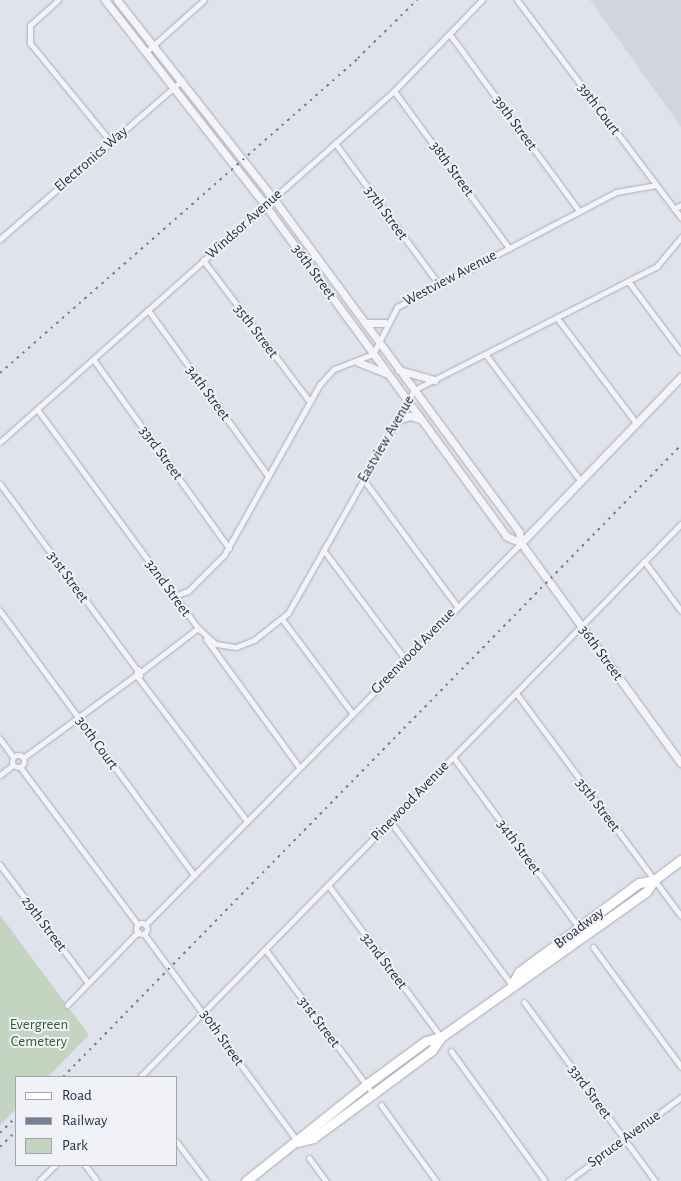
<!DOCTYPE html>
<style>
body{margin:0}
#map{position:relative;width:681px;height:1181px;overflow:hidden;background:#e0e3eb;font-family:"Alegreya Sans",sans-serif}
div>[style]{position:absolute}
.built>*{inset:0;background:#d2d5e0}
.green>*{inset:0;background:#c3d5c1}
.roads{filter:drop-shadow(0 0 1px #a8acb9) drop-shadow(0 0 1px #a8acb9)}
.minor>*{height:5px;margin:-2.5px;padding:0 2.5px;transform-origin:2.5px;border-radius:2.5px;background:#f4f4f8}
.minor>.ring{margin:-2.5px;padding:0;box-sizing:content-box;background:none;border:5px solid #f4f4f8;border-radius:50%}
.tertiary>*{height:7px;margin:-3.5px;padding:0 3.5px;transform-origin:3.5px;border-radius:3.5px;background:#f4f4f8}
.primary>*{height:9px;margin:-4.5px;padding:0 4.5px;transform-origin:4.5px;border-radius:4.5px;background:#fff}
.rail>*{height:2px;margin-top:-1px;transform-origin:0;background:repeating-linear-gradient(90deg,#787f96 0 2.5px,transparent 0 7.5px)}
span{translate:-50% -50%;white-space:nowrap;text-align:center;line-height:1.15;-webkit-text-stroke:4px #f0f2f8;paint-order:stroke}
.street-label{font-size:15px;color:#272d44}
.park-label{font-size:15px;color:#346133}
.legend{position:absolute;left:15px;top:1076px;width:162px;height:90px;box-sizing:border-box;background:#f0f2f8;border:1px solid #a0a3b0;margin:0;padding:6px 9px;list-style:none;font-size:15px;color:#272d44}
.legend li{display:flex;align-items:center;gap:10px;height:25px}
.legend b{width:25px;border:1px solid #a0a3b0}
</style>
<div id="map">
<div class="built">
<i style="clip-path:polygon(590px 0,681px 0,681px 127px)"></i>
</div>
<div class="green">
<i style="clip-path:polygon(0 915px,89px 1035px,48px 1077px,16px 1077px,16px 1109px,0 1125px)"></i>
</div>
<div class="roads">
<div class="minor">
<i style="left:58px;top:0;width:38px;rotate:138deg"></i>
<i style="left:30px;top:25px;width:18px;rotate:90deg"></i>
<i style="left:30px;top:43px;width:128px;rotate:50.7deg"></i>
<i style="left:517px;top:0;width:273px;rotate:53deg"></i>
<i style="left:451px;top:36px;width:217px;rotate:53.8deg"></i>
<i style="left:147px;top:51px;width:76px;rotate:-41.8deg"></i>
<i style="left:394px;top:91px;width:195px;rotate:53.8deg"></i>
<i style="left:335px;top:143px;width:174px;rotate:53.7deg"></i>
<i style="left:674px;top:209px;width:8px;rotate:-30deg"></i>
<i style="left:0;top:239px;width:242px;rotate:-41.1deg"></i>
<i style="left:203px;top:260px;width:178px;rotate:53deg"></i>
<i style="left:628px;top:281px;width:89px;rotate:53.3deg"></i>
<i style="left:148px;top:310px;width:205px;rotate:54.1deg"></i>
<i style="left:557px;top:318px;width:131px;rotate:53deg"></i>
<i style="left:486px;top:355px;width:156px;rotate:53.1deg"></i>
<i style="left:93px;top:359px;width:233px;rotate:54.3deg"></i>
<i style="left:37px;top:409px;width:275px;rotate:53.7deg"></i>
<i style="left:0;top:442px;width:528px;rotate:-41.7deg"></i>
<i style="left:394px;top:91px;width:127px;rotate:-46deg"></i>
<i style="left:363px;top:479px;width:158px;rotate:53.5deg"></i>
<i style="left:0;top:484px;width:231px;rotate:53.6deg"></i>
<i style="left:324px;top:551px;width:135px;rotate:53.1deg"></i>
<i style="left:644px;top:561px;width:62px;rotate:53.5deg"></i>
<i style="left:174px;top:596px;width:15px;rotate:-20deg"></i>
<i style="left:188px;top:591px;width:51px;rotate:-45deg"></i>
<i style="left:224px;top:555px;width:196px;rotate:-60.7deg"></i>
<i style="left:320px;top:384px;width:21px;rotate:-47deg"></i>
<i style="left:334px;top:369px;width:42px;rotate:-21deg"></i>
<i style="left:373px;top:354px;width:53px;rotate:-62.9deg"></i>
<i style="left:397px;top:307px;width:247px;rotate:-27.7deg"></i>
<i style="left:616px;top:192px;width:41px;rotate:-9.9deg"></i>
<i style="left:0;top:611px;width:328px;rotate:53.7deg"></i>
<i style="left:282px;top:619px;width:117px;rotate:53.3deg"></i>
<i style="left:198px;top:628px;width:24px;rotate:42deg"></i>
<i style="left:216px;top:644px;width:20px;rotate:9deg"></i>
<i style="left:236px;top:647px;width:19px;rotate:-21deg"></i>
<i style="left:254px;top:640px;width:43px;rotate:-38.5deg"></i>
<i style="left:288px;top:613px;width:256px;rotate:-60.5deg"></i>
<i style="left:414px;top:390px;width:273px;rotate:-27deg"></i>
<i style="left:657px;top:266px;width:38px;rotate:-50deg"></i>
<i style="left:206px;top:639px;width:158px;rotate:54deg"></i>
<i style="left:142px;top:671px;width:71px;rotate:-37.5deg"></i>
<i style="left:140px;top:675px;width:6px;rotate:-108deg"></i>
<i style="left:138px;top:669px;width:6px;rotate:108deg"></i>
<i style="left:136px;top:675px;width:183px;rotate:52.8deg"></i>
<i style="left:516px;top:693px;width:277px;rotate:53.5deg"></i>
<i style="left:0;top:739px;width:22px;rotate:54deg"></i>
<i class="ring" style="left:12px;top:755px;width:7px;height:7px"></i>
<i style="left:453px;top:757px;width:212px;rotate:53.6deg"></i>
<i style="left:23px;top:758px;width:140px;rotate:-36.3deg"></i>
<i style="left:20px;top:767px;width:197px;rotate:53.2deg"></i>
<i style="left:0;top:775px;width:16px;rotate:-38deg"></i>
<i style="left:390px;top:821px;width:204px;rotate:53.4deg"></i>
<i style="left:0;top:865px;width:147px;rotate:53.3deg"></i>
<i style="left:328px;top:885px;width:189px;rotate:53.4deg"></i>
<i class="ring" style="left:136.5px;top:923.5px;width:6px;height:6px"></i>
<i style="left:145px;top:925px;width:536px;rotate:-45.45deg"></i>
<i style="left:144px;top:934px;width:259px;rotate:53.5deg"></i>
<i style="left:593px;top:947px;width:149px;rotate:53.7deg"></i>
<i style="left:265px;top:949px;width:181px;rotate:53.3deg"></i>
<i style="left:524px;top:1002px;width:222px;rotate:53.8deg"></i>
<i style="left:67px;top:1005px;width:102px;rotate:-45.8deg"></i>
<i style="left:451px;top:1051px;width:160px;rotate:54.1deg"></i>
<i style="left:140px;top:1077px;width:774px;rotate:-45.63deg"></i>
<i style="left:381px;top:1105px;width:94px;rotate:54.1deg"></i>
<i style="left:176px;top:1141px;width:50px;rotate:53.1deg"></i>
<i style="left:309px;top:1158px;width:29px;rotate:54deg"></i>
<i style="left:85px;top:1165px;width:20px;rotate:53deg"></i>
<i style="left:39px;top:1181px;width:23px;rotate:-45deg"></i>
<i style="left:568px;top:1181px;width:141px;rotate:-36.6deg"></i>
</div>
<div class="tertiary">
<i style="left:105px;top:0;width:260px;rotate:52deg"></i>
<i style="left:265px;top:205px;width:409px;rotate:53.9deg"></i>
<i style="left:506px;top:536px;width:17px;rotate:25deg"></i>
<i style="left:521px;top:543px;width:272px;rotate:54deg"></i>
<i style="left:117px;top:0;width:252px;rotate:51.8deg"></i>
<i style="left:273px;top:198px;width:415px;rotate:53.6deg"></i>
<i style="left:519px;top:532px;width:11px;rotate:80deg"></i>
<i style="left:365px;top:323px;width:20px"></i>
<i style="left:358px;top:362px;width:29px;rotate:22deg"></i>
<i style="left:399px;top:370px;width:37px;rotate:16deg"></i>
<i style="left:397px;top:420px;width:14px;rotate:-17deg"></i>
<i style="left:410px;top:416px;width:10px;rotate:17deg"></i>
<i style="left:521px;top:543px;width:231px;rotate:-46.1deg"></i>
</div>
<div class="primary">
<i style="left:512px;top:985px;width:15px;rotate:-62deg"></i>
<i style="left:519px;top:972px;width:149px;rotate:-36.6deg"></i>
<i style="left:639px;top:883px;width:15px;rotate:-11deg"></i>
<i style="left:298px;top:1142px;width:16px;rotate:-15deg"></i>
<i style="left:313px;top:1138px;width:74px;rotate:-36.3deg"></i>
<i style="left:373px;top:1094px;width:74px;rotate:-36.7deg"></i>
<i style="left:432px;top:1050px;width:16px;rotate:-55deg"></i>
<i style="left:441px;top:1037px;width:251px;rotate:-35.3deg"></i>
<i style="left:646px;top:892px;width:14px;rotate:-56deg"></i>
<i style="left:654px;top:880px;width:34px;rotate:-37deg"></i>
<i style="left:246px;top:1181px;width:154px;rotate:-38.7deg"></i>
<i style="left:366px;top:1085px;width:74px;rotate:-36.3deg"></i>
<i style="left:426px;top:1041px;width:16px;rotate:-15deg"></i>
</div>
</div>
<div class="rail">
<i style="left:0;top:373px;width:477px;rotate:-41.3deg"></i>
<i style="left:358px;top:58px;width:83px;rotate:-44.5deg"></i>
<i style="left:63px;top:1077px;width:884px;rotate:-45.64deg"></i>
<i style="left:0;top:1133px;width:23px;rotate:-45deg"></i>
<i style="left:0;top:1147px;width:23px;rotate:-45deg"></i>
</div>
<div class="street-label">
<span style="left:599px;top:109px;rotate:53deg">39th Court</span>
<span style="left:515px;top:123px;rotate:54deg">39th Street</span>
<span style="left:91px;top:159px;rotate:-41deg">Electronics Way</span>
<span style="left:452px;top:169px;rotate:54deg">38th Street</span>
<span style="left:386px;top:213px;rotate:54deg">37th Street</span>
<span style="left:244px;top:224px;rotate:-42deg">Windsor Avenue</span>
<span style="left:314px;top:272px;rotate:54deg">36th Street</span>
<span style="left:450px;top:278px;rotate:-28deg">Westview Avenue</span>
<span style="left:256px;top:331px;rotate:53deg">35th Street</span>
<span style="left:208px;top:393px;rotate:54deg">34th Street</span>
<span style="left:386px;top:439px;rotate:-60deg">Eastview Avenue</span>
<span style="left:161px;top:453px;rotate:54deg">33rd Street</span>
<span style="left:68px;top:577px;rotate:54deg">31st Street</span>
<span style="left:168px;top:588px;rotate:54deg">32nd Street</span>
<span style="left:413px;top:651px;rotate:-46deg">Greenwood Avenue</span>
<span style="left:601px;top:653px;rotate:54deg">36th Street</span>
<span style="left:97px;top:743px;rotate:54deg">30th Court</span>
<span style="left:410px;top:801px;rotate:-46deg">Pinewood Avenue</span>
<span style="left:598px;top:805px;rotate:53deg">35th Street</span>
<span style="left:519px;top:847px;rotate:54deg">34th Street</span>
<span style="left:44px;top:924px;rotate:53deg">29th Street</span>
<span style="left:579px;top:928px;rotate:-37deg">Broadway</span>
<span style="left:384px;top:961px;rotate:53deg">32nd Street</span>
<span style="left:319px;top:1022px;rotate:53deg">31st Street</span>
<span style="left:222px;top:1038px;rotate:55deg">30th Street</span>
<span style="left:590px;top:1092px;rotate:54deg">33rd Street</span>
<span style="left:624px;top:1139px;rotate:-36deg">Spruce Avenue</span>
</div>
<div class="park-label">
<span style="left:39px;top:1033px">Evergreen<br>Cemetery</span>
</div>
<ul class="legend">
<li><b style="height:6px;background:#fff"></b>Road</li>
<li><b style="height:6px;background:#787f96"></b>Railway</li>
<li><b style="height:14px;background:#c3d5c1"></b>Park</li>
</ul>
</div>
